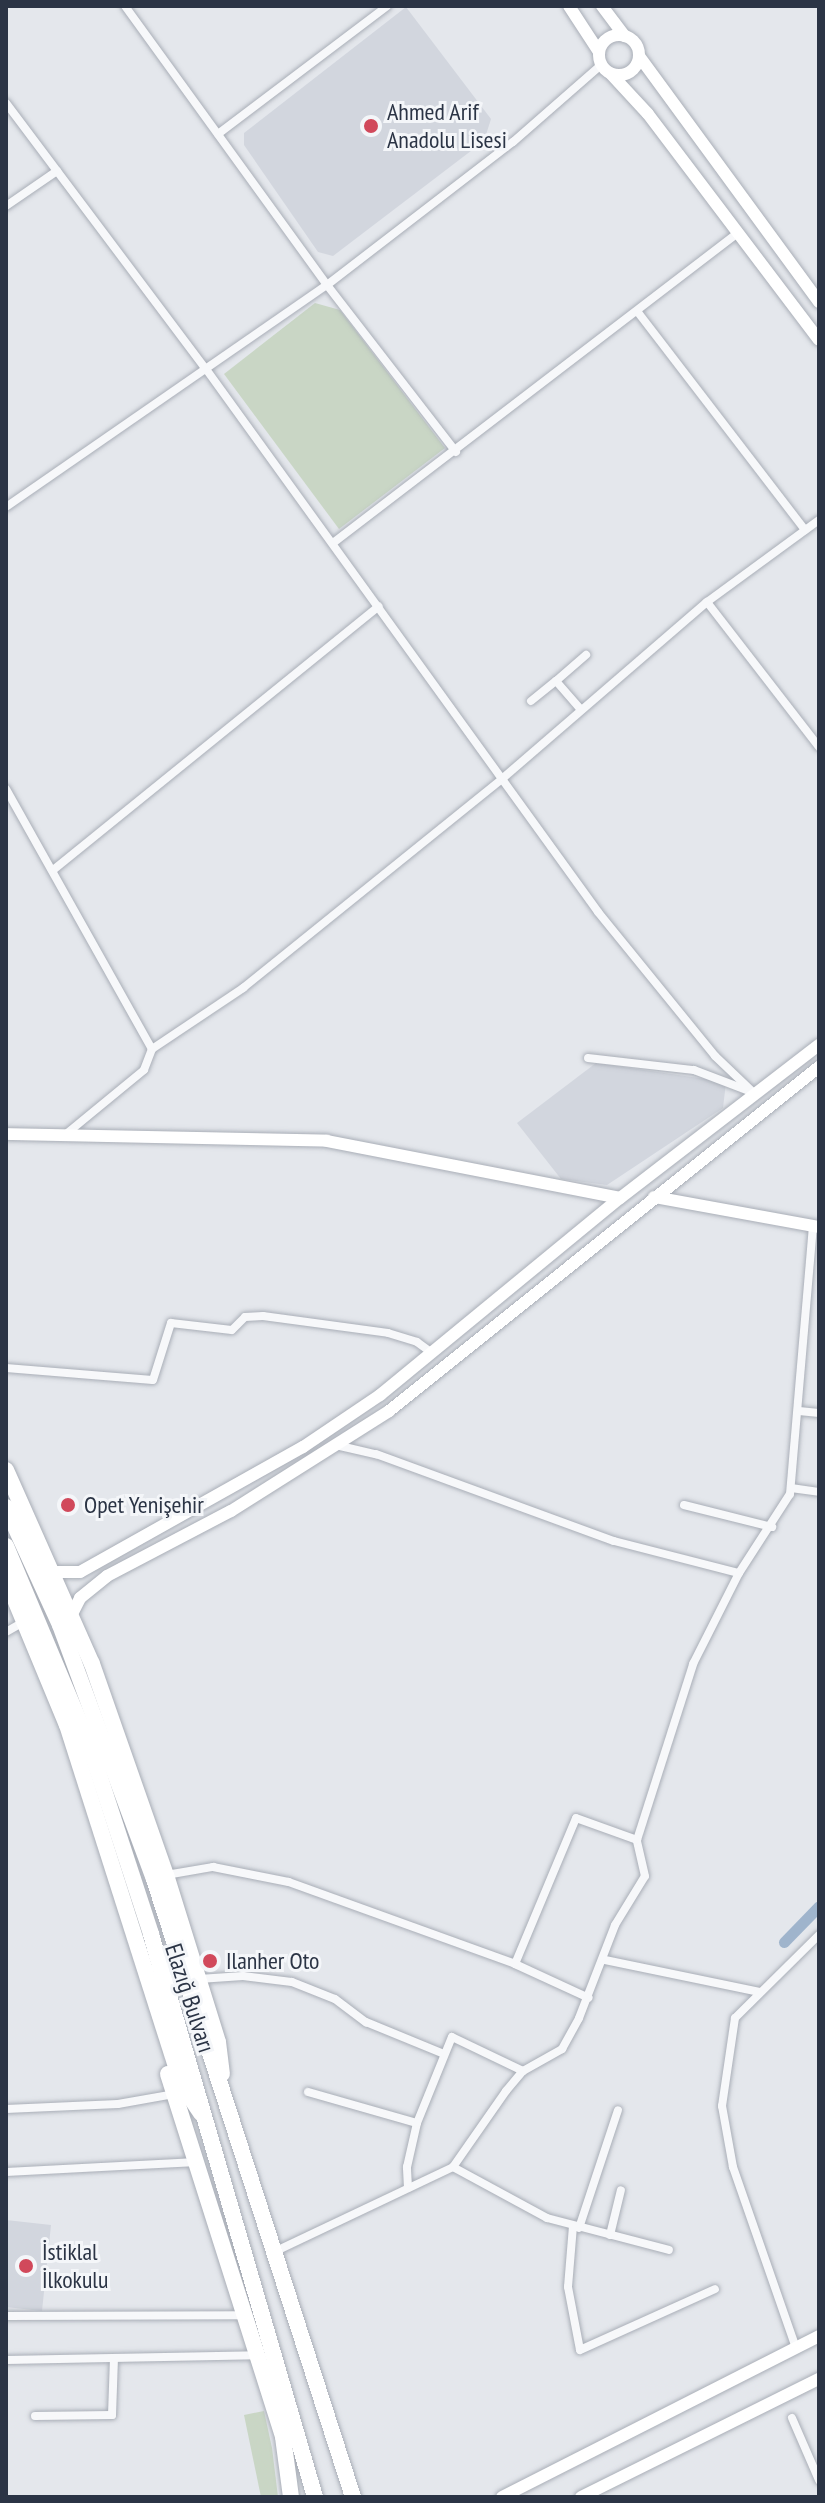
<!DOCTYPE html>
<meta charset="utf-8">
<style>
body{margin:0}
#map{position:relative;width:825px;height:2503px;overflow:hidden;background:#e4e7ec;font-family:"PT Sans Narrow",sans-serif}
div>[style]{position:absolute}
.built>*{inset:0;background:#d2d6de}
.green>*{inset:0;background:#c9d6c5}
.canal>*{height:11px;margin:-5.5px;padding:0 5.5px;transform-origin:5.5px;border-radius:5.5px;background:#9fb4cc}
.roads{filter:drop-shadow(0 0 2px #a9aeb7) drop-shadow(0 0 2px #a9aeb7)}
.street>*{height:8px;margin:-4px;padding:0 4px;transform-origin:4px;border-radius:4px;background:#f7f8fa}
.secondary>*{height:12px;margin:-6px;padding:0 6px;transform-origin:6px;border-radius:6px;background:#fff}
.secondary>.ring{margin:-6px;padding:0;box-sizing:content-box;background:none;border:12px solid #fff;border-radius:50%}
.highway>*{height:16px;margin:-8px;padding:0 8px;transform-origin:8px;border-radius:8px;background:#fff}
.dots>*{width:22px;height:22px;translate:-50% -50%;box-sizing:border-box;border:4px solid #f4f6f9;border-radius:50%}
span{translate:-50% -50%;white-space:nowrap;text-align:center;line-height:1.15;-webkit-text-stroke:6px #f4f6f9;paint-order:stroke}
.poi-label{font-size:24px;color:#2b3445}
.left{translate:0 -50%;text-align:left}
.street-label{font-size:24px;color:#2b3445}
.frame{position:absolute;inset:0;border:8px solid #2b3445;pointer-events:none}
</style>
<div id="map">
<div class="built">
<i style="clip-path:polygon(406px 7px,491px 119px,484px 141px,333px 256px,318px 252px,244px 145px,244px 133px)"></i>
<i style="clip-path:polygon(596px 1063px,726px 1082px,723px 1108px,607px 1185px,561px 1179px,517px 1123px)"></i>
<i style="clip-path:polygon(6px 2220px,51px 2225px,42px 2311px,6px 2307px)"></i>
</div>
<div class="green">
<i style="clip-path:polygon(315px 303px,340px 310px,445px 448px,339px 529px,224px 374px)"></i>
<i style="clip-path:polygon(264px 2411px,272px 2448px,278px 2497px,261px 2497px,244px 2415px)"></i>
</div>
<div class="canal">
<i style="left:784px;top:1942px;width:50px;rotate:-45.8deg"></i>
</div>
<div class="roads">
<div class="street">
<i style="left:125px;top:6px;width:344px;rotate:54.1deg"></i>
<i style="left:327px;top:285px;width:211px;rotate:52.3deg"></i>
<i style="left:6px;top:103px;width:333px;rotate:53.1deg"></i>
<i style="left:206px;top:369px;width:670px;rotate:54.17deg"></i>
<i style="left:598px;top:912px;width:186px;rotate:50.9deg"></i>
<i style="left:715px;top:1056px;width:52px;rotate:43.5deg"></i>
<i style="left:218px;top:134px;width:212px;rotate:-37.1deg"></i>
<i style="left:6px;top:206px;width:62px;rotate:-34.5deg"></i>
<i style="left:637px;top:311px;width:276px;rotate:52.5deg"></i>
<i style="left:6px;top:507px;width:390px;rotate:-34.7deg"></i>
<i style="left:327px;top:285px;width:235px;rotate:-37.6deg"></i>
<i style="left:513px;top:142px;width:117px;rotate:-41.2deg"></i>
<i style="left:333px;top:543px;width:511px;rotate:-37.45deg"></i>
<i style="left:707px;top:602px;width:183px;rotate:52.3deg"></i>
<i style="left:556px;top:681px;width:40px;rotate:-41deg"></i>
<i style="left:531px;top:701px;width:32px;rotate:-39deg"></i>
<i style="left:556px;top:681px;width:38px;rotate:49deg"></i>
<i style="left:6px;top:789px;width:298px;rotate:60.7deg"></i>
<i style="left:152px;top:1049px;width:22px;rotate:111deg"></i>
<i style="left:144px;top:1070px;width:102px;rotate:140.6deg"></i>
<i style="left:53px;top:870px;width:419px;rotate:-39deg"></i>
<i style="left:152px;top:1049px;width:110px;rotate:-33.8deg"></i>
<i style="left:243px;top:988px;width:334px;rotate:-38.9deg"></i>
<i style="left:503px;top:778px;width:269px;rotate:-40.8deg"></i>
<i style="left:707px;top:602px;width:139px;rotate:-36.2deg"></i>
<i style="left:588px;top:1058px;width:107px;rotate:6.5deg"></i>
<i style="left:694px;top:1070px;width:59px;rotate:20.9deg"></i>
<i style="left:6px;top:1368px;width:147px;rotate:4.7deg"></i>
<i style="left:153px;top:1380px;width:60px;rotate:-72.5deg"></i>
<i style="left:171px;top:1323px;width:61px;rotate:6.5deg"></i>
<i style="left:232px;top:1330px;width:18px;rotate:-45deg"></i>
<i style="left:245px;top:1317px;width:18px;rotate:-3deg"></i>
<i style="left:263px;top:1316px;width:126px;rotate:7.7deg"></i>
<i style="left:388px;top:1333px;width:30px;rotate:17deg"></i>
<i style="left:417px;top:1342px;width:19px;rotate:36deg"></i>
<i style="left:799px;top:1411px;width:20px;rotate:6deg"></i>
<i style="left:340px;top:1446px;width:37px;rotate:13deg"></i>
<i style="left:376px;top:1454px;width:253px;rotate:20.1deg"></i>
<i style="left:614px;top:1541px;width:129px;rotate:14.4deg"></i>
<i style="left:791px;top:1488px;width:28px;rotate:8deg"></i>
<i style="left:684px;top:1505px;width:91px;rotate:14deg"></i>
<i style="left:6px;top:1632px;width:22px;rotate:-30deg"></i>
<i style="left:166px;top:1875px;width:48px;rotate:-9.7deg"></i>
<i style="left:213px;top:1867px;width:77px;rotate:11.2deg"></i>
<i style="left:289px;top:1882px;width:240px;rotate:19.9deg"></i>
<i style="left:515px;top:1964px;width:81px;rotate:24.7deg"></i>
<i style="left:605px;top:1960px;width:158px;rotate:11.7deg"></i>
<i style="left:515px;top:1964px;width:158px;rotate:-67.3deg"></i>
<i style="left:576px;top:1818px;width:65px;rotate:19.8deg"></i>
<i style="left:199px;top:1979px;width:44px;rotate:-3.9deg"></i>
<i style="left:243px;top:1976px;width:49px;rotate:7deg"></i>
<i style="left:292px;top:1982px;width:46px;rotate:21.6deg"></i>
<i style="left:335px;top:1999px;width:39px;rotate:37deg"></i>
<i style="left:366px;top:2022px;width:84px;rotate:22.3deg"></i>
<i style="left:308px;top:2092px;width:113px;rotate:15.9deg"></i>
<i style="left:6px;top:2109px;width:112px;rotate:-2.6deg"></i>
<i style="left:118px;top:2104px;width:58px;rotate:-10deg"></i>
<i style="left:453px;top:2167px;width:107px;rotate:28.5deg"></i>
<i style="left:547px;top:2218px;width:126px;rotate:14.7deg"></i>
<i style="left:6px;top:2172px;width:191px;rotate:-3deg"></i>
<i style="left:408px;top:2188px;width:21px;rotate:-93deg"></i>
<i style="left:407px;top:2167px;width:45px;rotate:-77.2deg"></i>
<i style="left:417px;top:2123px;width:93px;rotate:-67.9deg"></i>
<i style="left:452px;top:2037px;width:79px;rotate:25.6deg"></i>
<i style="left:573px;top:2226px;width:61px;rotate:94.7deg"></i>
<i style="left:568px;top:2287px;width:64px;rotate:79.2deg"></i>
<i style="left:580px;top:2350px;width:148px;rotate:-24.3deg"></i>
<i style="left:579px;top:2228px;width:124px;rotate:-71.7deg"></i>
<i style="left:610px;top:2235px;width:46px;rotate:-76.3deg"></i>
<i style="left:272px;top:2253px;width:200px;rotate:-25.4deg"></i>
<i style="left:453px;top:2167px;width:93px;rotate:-55.1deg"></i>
<i style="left:506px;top:2091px;width:26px;rotate:-50deg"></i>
<i style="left:523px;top:2071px;width:45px;rotate:-29.4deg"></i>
<i style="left:562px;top:2049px;width:35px;rotate:-61deg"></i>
<i style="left:579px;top:2018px;width:100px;rotate:-68.8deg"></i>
<i style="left:615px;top:1925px;width:57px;rotate:-58.5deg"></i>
<i style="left:645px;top:1876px;width:37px;rotate:-103deg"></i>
<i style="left:637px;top:1840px;width:185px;rotate:-72.3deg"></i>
<i style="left:693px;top:1664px;width:102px;rotate:-63.2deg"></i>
<i style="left:739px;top:1573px;width:94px;rotate:-57.2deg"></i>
<i style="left:790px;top:1494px;width:270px;rotate:-85.1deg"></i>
<i style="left:6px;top:2316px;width:239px;rotate:-0.2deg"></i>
<i style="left:796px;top:2348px;width:192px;rotate:-109.2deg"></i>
<i style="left:733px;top:2167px;width:62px;rotate:-100.2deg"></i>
<i style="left:722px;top:2106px;width:89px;rotate:-81.6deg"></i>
<i style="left:735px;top:2018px;width:118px;rotate:-44.7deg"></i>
<i style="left:6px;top:2360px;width:251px;rotate:-1.1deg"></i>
<i style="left:35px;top:2416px;width:77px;rotate:-0.7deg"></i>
<i style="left:112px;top:2415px;width:56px;rotate:-88deg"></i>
<i style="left:792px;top:2418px;width:68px;rotate:66.5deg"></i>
</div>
<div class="secondary">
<i style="left:569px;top:6px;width:55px;rotate:56.9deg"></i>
<i style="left:602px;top:6px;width:38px;rotate:53deg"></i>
<i class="ring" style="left:599px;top:35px;width:28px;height:28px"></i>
<i style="left:639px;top:56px;width:305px;rotate:53.8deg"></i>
<i style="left:611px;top:74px;width:54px;rotate:47.2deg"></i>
<i style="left:648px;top:114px;width:283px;rotate:52.9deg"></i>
<i style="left:6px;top:1134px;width:321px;rotate:1.2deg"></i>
<i style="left:327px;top:1141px;width:298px;rotate:11deg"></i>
<i style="left:654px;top:1197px;width:168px;rotate:10.3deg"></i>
<i style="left:55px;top:1572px;width:25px"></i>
<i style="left:80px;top:1572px;width:256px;rotate:-29.3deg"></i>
<i style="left:303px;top:1447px;width:93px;rotate:-34deg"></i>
<i style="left:380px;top:1395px;width:310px;rotate:-39.4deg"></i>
<i style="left:620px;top:1198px;width:251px;rotate:-37.6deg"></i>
<i style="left:72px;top:1614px;width:18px;rotate:-63deg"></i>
<i style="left:80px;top:1598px;width:35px;rotate:-39deg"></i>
<i style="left:107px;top:1576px;width:140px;rotate:-27.7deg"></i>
<i style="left:231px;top:1511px;width:187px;rotate:-32.3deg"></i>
<i style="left:389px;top:1411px;width:551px;rotate:-38.66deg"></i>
<i style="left:502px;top:2497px;width:356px;rotate:-26.9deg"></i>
<i style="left:581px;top:2497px;width:266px;rotate:-26.4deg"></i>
</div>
<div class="highway">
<i style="left:6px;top:1470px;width:212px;rotate:66.1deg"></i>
<i style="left:92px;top:1664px;width:224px;rotate:70.7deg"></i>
<i style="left:166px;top:1875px;width:175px;rotate:72.7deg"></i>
<i style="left:218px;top:2042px;width:32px;rotate:83deg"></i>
<i style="left:6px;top:1507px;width:130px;rotate:65.4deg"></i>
<i style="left:60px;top:1625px;width:271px;rotate:69.7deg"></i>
<i style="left:154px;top:1879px;width:649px;rotate:72.15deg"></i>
<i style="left:6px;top:1546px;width:215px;rotate:67.3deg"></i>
<i style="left:89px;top:1744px;width:200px;rotate:71.9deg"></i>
<i style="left:151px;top:1934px;width:586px;rotate:73.76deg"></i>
<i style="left:6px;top:1578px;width:159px;rotate:67.5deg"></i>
<i style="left:67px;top:1725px;width:378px;rotate:72.3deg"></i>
<i style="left:182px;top:2085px;width:34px;rotate:56deg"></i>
<i style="left:168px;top:2074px;width:381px;rotate:72.4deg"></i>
<i style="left:283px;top:2437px;width:61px;rotate:82.4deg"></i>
</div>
</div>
<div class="dots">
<i style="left:371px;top:126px;background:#d1495b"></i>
<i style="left:68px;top:1505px;background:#d1495b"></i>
<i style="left:210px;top:1961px;background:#d1495b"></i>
<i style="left:26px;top:2266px;background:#d1495b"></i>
</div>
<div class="poi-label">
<span class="left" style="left:387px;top:126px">Ahmed Arif<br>Anadolu Lisesi</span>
<span class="left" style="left:84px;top:1505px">Opet Yenişehir</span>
<span class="left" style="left:226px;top:1961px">Ilanher Oto</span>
<span class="left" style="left:42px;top:2266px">İstiklal<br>İlkokulu</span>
</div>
<div class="street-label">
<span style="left:190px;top:1998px;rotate:72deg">Elazığ Bulvarı</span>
</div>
<div class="frame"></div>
</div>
